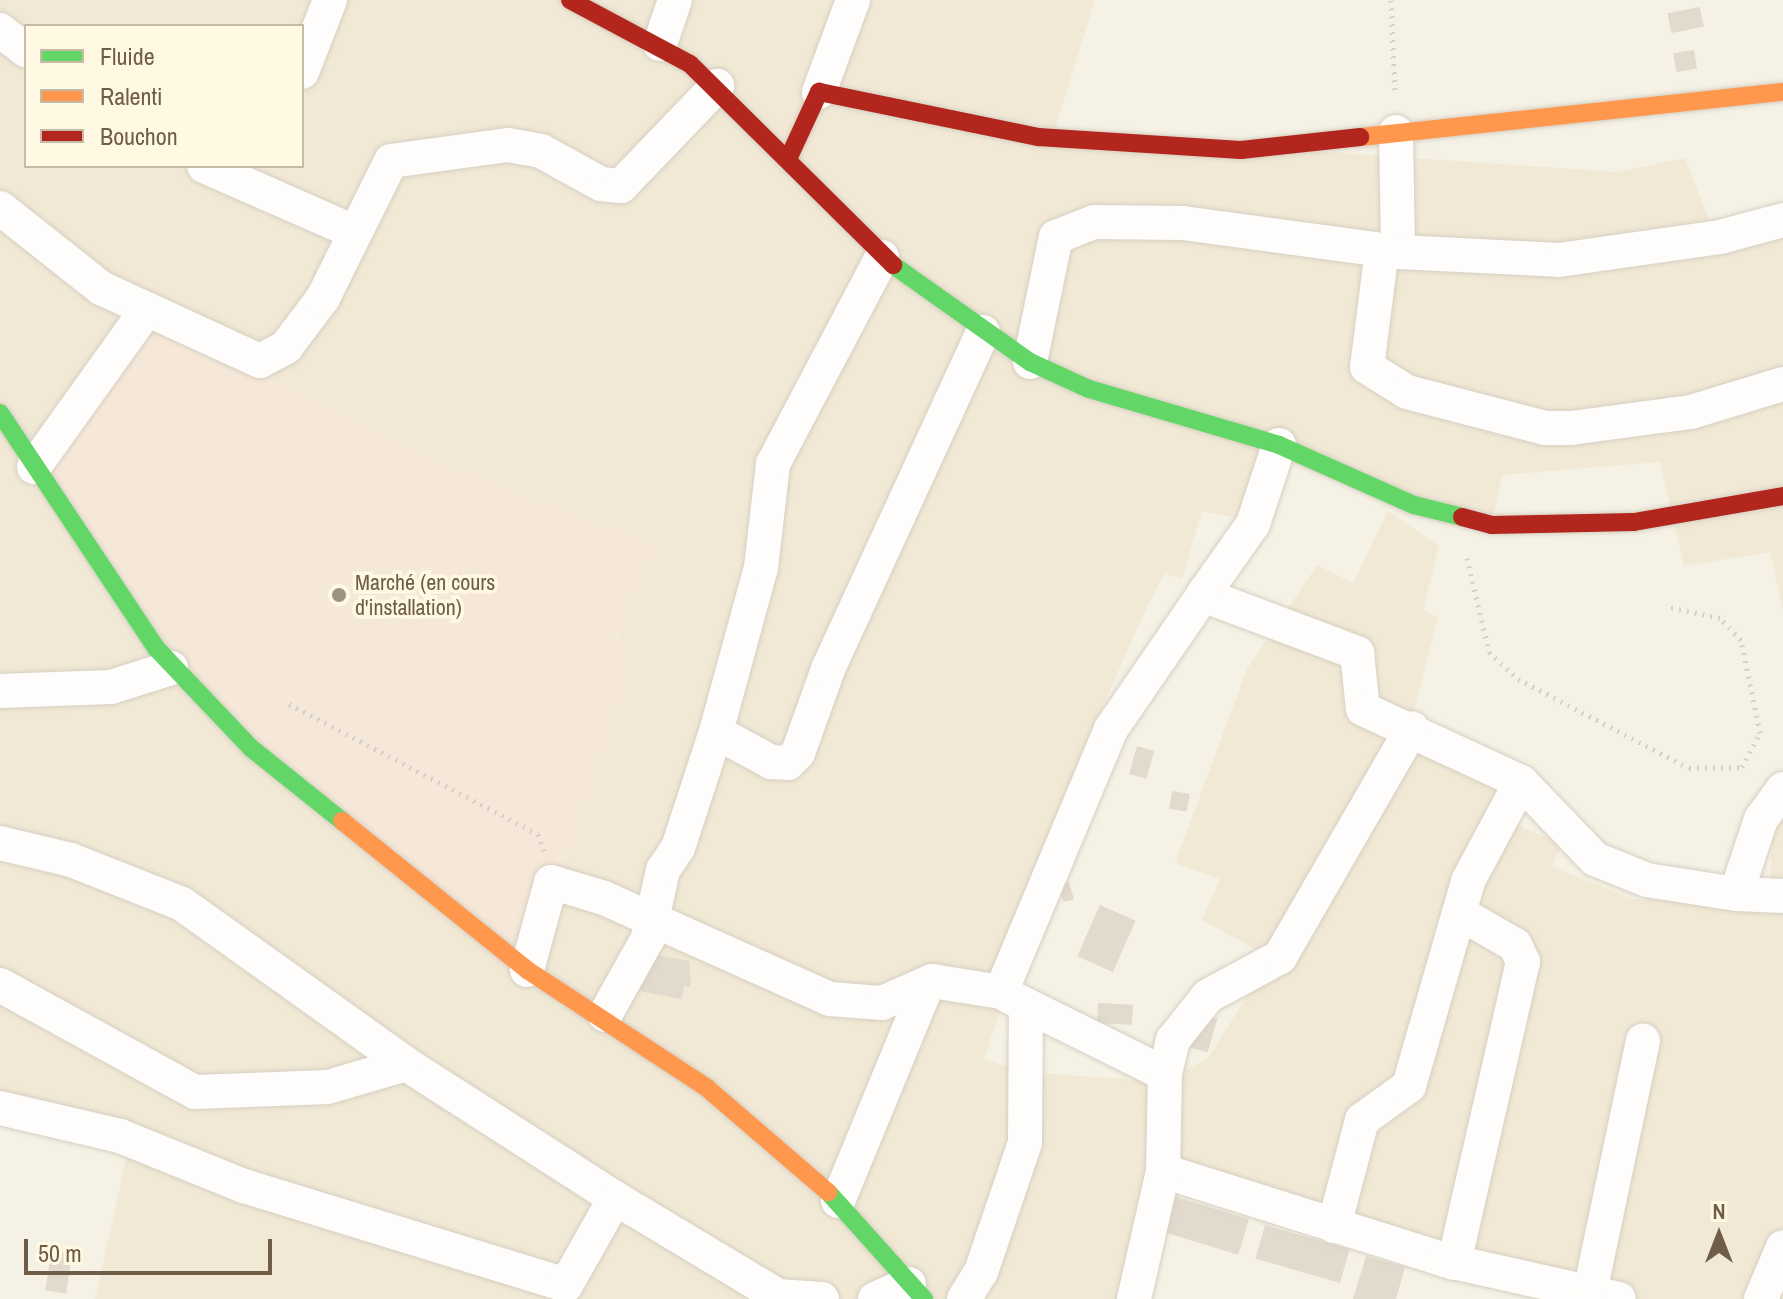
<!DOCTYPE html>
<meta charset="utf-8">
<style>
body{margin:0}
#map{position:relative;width:1783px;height:1299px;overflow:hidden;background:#f5f2e5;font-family:"Archivo Narrow",sans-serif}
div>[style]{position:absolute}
.residential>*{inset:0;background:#f1e9d5}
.commercial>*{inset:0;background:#f6e8d8}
.building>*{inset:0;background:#e1dacd;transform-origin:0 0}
.path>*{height:5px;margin-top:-2.5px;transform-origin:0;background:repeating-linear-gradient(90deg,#d7d0c8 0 2px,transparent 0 8px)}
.roads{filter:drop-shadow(0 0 2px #d6cfc3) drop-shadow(0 0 2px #d6cfc3)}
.street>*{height:34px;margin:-17px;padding:0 17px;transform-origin:17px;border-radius:17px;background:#fefdfb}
.fast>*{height:18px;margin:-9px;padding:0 9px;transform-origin:9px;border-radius:9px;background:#63d668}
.slow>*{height:18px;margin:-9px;padding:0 9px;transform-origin:9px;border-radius:9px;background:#ff974d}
.jam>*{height:18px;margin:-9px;padding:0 9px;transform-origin:9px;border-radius:9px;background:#b3261e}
.dots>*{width:22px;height:22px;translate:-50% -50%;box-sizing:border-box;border:4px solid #fff9e4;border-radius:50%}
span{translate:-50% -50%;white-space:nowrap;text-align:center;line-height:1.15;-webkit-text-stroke:7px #fff9e4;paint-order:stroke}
.poi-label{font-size:22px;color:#705d48}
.left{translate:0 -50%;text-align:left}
.legend{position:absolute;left:24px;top:24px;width:280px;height:144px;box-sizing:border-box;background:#fff9e4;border:2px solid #c6bba6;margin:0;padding:10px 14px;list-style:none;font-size:24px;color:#705d48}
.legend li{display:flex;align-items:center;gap:16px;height:40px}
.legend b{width:40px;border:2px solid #c6bba6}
.north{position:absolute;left:1679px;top:1195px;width:80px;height:80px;-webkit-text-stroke:6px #fff9e4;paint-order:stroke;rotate:0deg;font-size:22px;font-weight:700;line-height:32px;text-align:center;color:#705d48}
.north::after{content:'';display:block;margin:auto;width:28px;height:36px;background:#705d48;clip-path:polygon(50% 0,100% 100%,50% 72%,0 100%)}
.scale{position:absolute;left:24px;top:1239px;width:248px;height:36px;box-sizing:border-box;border:4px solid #705d48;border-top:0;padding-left:10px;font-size:24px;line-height:28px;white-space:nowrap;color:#705d48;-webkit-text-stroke:6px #fff9e4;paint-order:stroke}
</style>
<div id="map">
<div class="residential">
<i style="clip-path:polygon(evenodd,0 0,1095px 0,1054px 133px,1617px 172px,1685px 158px,1718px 243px,1783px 222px,1783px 610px,1770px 552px,1684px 566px,1660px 462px,1502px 475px,1492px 525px,1271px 445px,1244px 520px,1202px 511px,1182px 579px,1165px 574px,1149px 602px,1088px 740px,984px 1059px,1026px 1072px,1162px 1082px,1208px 1058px,1271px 958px,1202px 920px,1220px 879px,1175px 863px,1247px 669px,1317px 565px,1353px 583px,1388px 511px,1439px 546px,1423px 610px,1438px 618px,1406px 741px,1508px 790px,1494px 815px,1561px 844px,1553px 867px,1633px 899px,1770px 905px,1773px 797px,1783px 798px,1783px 1299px,1603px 1299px,1176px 1185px,1124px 1299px,95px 1299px,128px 1150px,0 1114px,0 0,26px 26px,302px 26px,302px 166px,26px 166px,26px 26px,0 0,138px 312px,417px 451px,657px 546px,615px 642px,635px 650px,31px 470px,138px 312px)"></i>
</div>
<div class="commercial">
<i style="clip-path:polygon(138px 312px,416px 451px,657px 546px,615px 641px,636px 651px,530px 976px,321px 819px,31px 470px)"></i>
</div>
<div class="building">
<i style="left:1700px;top:7px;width:20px;height:33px;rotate:79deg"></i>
<i style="left:1694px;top:50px;width:19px;height:21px;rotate:81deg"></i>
<i style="left:1137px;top:746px;width:18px;height:29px;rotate:16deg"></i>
<i style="left:1172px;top:791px;width:18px;height:18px;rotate:9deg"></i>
<i style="left:1069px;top:882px;width:18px;height:11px;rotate:74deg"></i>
<i style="left:1100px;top:905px;width:39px;height:56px;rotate:24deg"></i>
<i style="clip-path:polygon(646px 953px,689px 961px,691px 987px,684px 986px,682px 999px,639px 991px)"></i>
<i style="left:1098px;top:1003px;width:35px;height:20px;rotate:3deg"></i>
<i style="left:1200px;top:1014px;width:18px;height:35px;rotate:16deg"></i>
<i style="left:1163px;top:1193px;width:90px;height:37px;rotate:17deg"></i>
<i style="left:1265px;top:1225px;width:88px;height:35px;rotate:16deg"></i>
<i style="left:51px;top:1251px;width:21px;height:40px;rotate:8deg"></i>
<i style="clip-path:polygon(1366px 1256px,1405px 1267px,1396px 1299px,1353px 1299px)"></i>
</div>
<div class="path">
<i style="left:1391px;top:0;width:95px;rotate:87.6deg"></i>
<i style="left:1467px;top:558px;width:97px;rotate:76.8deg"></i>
<i style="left:1489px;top:652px;width:40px;rotate:43deg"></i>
<i style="left:1518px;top:679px;width:193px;rotate:27.5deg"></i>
<i style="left:1689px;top:768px;width:53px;rotate:-1.1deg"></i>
<i style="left:1742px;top:767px;width:38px;rotate:-62deg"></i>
<i style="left:1760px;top:733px;width:95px;rotate:-101.5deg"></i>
<i style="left:1741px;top:640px;width:30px;rotate:-134deg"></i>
<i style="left:1720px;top:618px;width:56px;rotate:-167.7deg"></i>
<i style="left:289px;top:704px;width:281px;rotate:27.6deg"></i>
<i style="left:538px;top:834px;width:18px;rotate:71deg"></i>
</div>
<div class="roads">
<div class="street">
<i style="left:0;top:30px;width:33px;rotate:38deg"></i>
<i style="left:660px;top:44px;width:46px;rotate:-71.2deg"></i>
<i style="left:302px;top:72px;width:77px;rotate:-68.7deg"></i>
<i style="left:819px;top:92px;width:98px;rotate:-69.7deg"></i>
<i style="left:1396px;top:132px;width:120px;rotate:89deg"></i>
<i style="left:204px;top:166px;width:164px;rotate:23.7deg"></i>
<i style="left:0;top:208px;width:129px;rotate:38.4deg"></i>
<i style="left:101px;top:288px;width:175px;rotate:24.7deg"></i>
<i style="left:260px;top:361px;width:30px;rotate:-28deg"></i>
<i style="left:286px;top:347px;width:61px;rotate:-52.9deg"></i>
<i style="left:323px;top:298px;width:153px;rotate:-63.6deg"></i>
<i style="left:391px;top:161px;width:118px;rotate:-7.8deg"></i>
<i style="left:508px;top:145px;width:34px;rotate:10deg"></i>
<i style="left:541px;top:151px;width:68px;rotate:28.8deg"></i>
<i style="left:601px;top:184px;width:20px;rotate:6deg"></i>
<i style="left:621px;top:186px;width:139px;rotate:-46.2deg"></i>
<i style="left:1382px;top:250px;width:118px;rotate:97.3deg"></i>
<i style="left:1367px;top:367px;width:47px;rotate:32deg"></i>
<i style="left:1407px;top:392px;width:143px;rotate:14.6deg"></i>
<i style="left:1545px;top:428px;width:26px"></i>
<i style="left:1571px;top:428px;width:121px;rotate:-7.6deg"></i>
<i style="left:1691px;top:412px;width:96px;rotate:-16.9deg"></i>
<i style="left:1030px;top:362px;width:128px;rotate:-78.3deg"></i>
<i style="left:1056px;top:237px;width:41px;rotate:-21.5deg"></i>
<i style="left:1094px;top:222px;width:89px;rotate:0.6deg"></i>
<i style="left:1183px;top:223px;width:217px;rotate:7.7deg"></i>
<i style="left:1398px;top:252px;width:161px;rotate:2.8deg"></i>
<i style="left:1559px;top:260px;width:163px;rotate:-8.1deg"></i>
<i style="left:1720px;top:237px;width:65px;rotate:-15.1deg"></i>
<i style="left:1279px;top:445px;width:83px;rotate:108.2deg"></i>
<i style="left:1253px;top:524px;width:87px;rotate:125.2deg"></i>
<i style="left:1203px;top:595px;width:165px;rotate:20.6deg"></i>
<i style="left:1357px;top:653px;width:56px;rotate:83.9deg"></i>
<i style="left:1363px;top:709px;width:174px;rotate:24.8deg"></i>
<i style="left:1521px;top:782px;width:107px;rotate:46.1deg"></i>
<i style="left:1595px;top:859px;width:56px;rotate:22deg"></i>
<i style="left:1647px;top:880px;width:90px;rotate:8.9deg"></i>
<i style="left:34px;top:467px;width:191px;rotate:-54.4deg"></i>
<i style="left:0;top:691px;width:111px;rotate:-2.1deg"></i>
<i style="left:111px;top:687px;width:63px;rotate:-17.6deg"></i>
<i style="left:716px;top:732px;width:63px;rotate:28.6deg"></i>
<i style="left:771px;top:762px;width:17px;rotate:3deg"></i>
<i style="left:788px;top:763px;width:14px;rotate:-45deg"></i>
<i style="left:798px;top:753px;width:89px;rotate:-70.3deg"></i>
<i style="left:828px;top:669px;width:371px;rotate:-65.3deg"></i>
<i style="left:1783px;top:789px;width:37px;rotate:126deg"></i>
<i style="left:1761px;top:819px;width:79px;rotate:108.4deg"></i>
<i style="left:1736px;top:894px;width:47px;rotate:2.4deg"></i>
<i style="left:0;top:843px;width:73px;rotate:13.5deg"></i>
<i style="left:71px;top:860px;width:119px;rotate:21.6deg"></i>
<i style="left:182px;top:904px;width:275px;rotate:35.5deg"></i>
<i style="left:406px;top:1064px;width:248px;rotate:32.7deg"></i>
<i style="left:527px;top:970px;width:91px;rotate:-74.7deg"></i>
<i style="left:551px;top:882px;width:55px;rotate:16.8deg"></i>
<i style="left:604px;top:898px;width:248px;rotate:24.1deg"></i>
<i style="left:830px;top:999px;width:52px;rotate:4.4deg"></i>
<i style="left:882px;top:1003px;width:55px;rotate:-23.7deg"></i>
<i style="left:932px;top:981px;width:70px;rotate:9.1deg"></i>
<i style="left:1001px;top:992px;width:285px;rotate:-67.3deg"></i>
<i style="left:1111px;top:729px;width:163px;rotate:-55.5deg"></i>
<i style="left:0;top:985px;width:222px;rotate:28.8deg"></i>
<i style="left:195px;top:1092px;width:133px;rotate:-2.2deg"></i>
<i style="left:328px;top:1087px;width:81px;rotate:-16.4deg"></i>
<i style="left:1008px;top:996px;width:175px;rotate:26.4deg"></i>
<i style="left:605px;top:1015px;width:88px;rotate:-60.8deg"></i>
<i style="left:648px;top:938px;width:70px;rotate:-77.6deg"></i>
<i style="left:663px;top:870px;width:27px;rotate:-56deg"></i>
<i style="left:678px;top:848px;width:122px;rotate:-71.9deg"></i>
<i style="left:716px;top:732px;width:170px;rotate:-74.7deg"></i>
<i style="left:761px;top:568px;width:105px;rotate:-83.4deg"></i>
<i style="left:773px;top:464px;width:234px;rotate:-62.2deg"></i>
<i style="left:0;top:1108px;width:123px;rotate:13.1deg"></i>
<i style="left:120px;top:1136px;width:134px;rotate:22deg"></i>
<i style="left:244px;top:1186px;width:337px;rotate:17.1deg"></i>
<i style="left:566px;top:1285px;width:100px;rotate:-60.6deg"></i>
<i style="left:615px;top:1198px;width:190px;rotate:31deg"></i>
<i style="left:778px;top:1296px;width:44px;rotate:3.9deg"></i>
<i style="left:1163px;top:1171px;width:296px;rotate:17.5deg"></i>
<i style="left:1445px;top:1260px;width:178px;rotate:12.6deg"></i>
<i style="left:838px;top:1201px;width:234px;rotate:-67.6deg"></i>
<i style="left:1334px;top:1226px;width:110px;rotate:-75.2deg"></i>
<i style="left:1362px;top:1120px;width:58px;rotate:-35.9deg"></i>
<i style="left:1409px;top:1086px;width:213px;rotate:-73.9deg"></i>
<i style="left:1468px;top:881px;width:112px;rotate:-61.8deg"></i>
<i style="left:1454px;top:1263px;width:309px;rotate:-77.1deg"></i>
<i style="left:1523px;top:962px;width:19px;rotate:-115deg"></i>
<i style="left:1515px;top:945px;width:62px;rotate:-150.1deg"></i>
<i style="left:1590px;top:1292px;width:257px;rotate:-78.1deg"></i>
<i style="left:875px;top:1299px;width:37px;rotate:-24deg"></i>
<i style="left:964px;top:1299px;width:32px;rotate:-58deg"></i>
<i style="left:981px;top:1272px;width:136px;rotate:-71.2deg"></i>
<i style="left:1025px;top:1143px;width:138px;rotate:-89.6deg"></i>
<i style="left:1134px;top:1299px;width:131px;rotate:-77.2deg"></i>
<i style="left:1163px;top:1171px;width:97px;rotate:-88.8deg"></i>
<i style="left:1165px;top:1074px;width:35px;rotate:-77deg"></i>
<i style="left:1173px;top:1040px;width:56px;rotate:-51.5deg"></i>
<i style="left:1208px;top:996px;width:82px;rotate:-28.4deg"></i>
<i style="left:1280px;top:957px;width:264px;rotate:-60deg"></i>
<i style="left:1761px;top:1299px;width:56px;rotate:-67.1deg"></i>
</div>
<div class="fast">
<i style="left:893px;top:265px;width:168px;rotate:35.3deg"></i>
<i style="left:1030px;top:362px;width:65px;rotate:24.6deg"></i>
<i style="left:1089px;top:389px;width:198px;rotate:16.4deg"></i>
<i style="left:1279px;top:445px;width:148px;rotate:24deg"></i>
<i style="left:1414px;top:505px;width:49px;rotate:14deg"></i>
<i style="left:0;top:413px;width:283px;rotate:56.4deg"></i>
<i style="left:157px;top:649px;width:137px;rotate:46.5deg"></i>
<i style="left:251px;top:748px;width:117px;rotate:38.7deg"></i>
<i style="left:828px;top:1192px;width:144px;rotate:48.1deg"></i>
</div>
<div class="slow">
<i style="left:1360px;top:137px;width:425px;rotate:-6.1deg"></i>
<i style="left:342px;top:821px;width:238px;rotate:38.8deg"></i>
<i style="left:527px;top:970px;width:215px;rotate:33.2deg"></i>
<i style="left:707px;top:1088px;width:160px;rotate:40.7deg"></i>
</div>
<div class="jam">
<i style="left:570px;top:0;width:136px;rotate:28.1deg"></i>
<i style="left:690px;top:64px;width:286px;rotate:44.7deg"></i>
<i style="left:789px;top:157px;width:72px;rotate:-65.2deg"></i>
<i style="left:819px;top:92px;width:224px;rotate:11.6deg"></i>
<i style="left:1038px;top:137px;width:203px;rotate:3.7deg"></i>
<i style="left:1241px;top:150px;width:120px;rotate:-6.2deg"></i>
<i style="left:1462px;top:517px;width:31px;rotate:15deg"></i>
<i style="left:1492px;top:525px;width:142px;rotate:-1.2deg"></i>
<i style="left:1634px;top:522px;width:151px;rotate:-9.9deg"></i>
</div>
</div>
<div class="dots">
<i style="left:339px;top:595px;background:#9f917f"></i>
</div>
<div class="poi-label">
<span class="left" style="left:355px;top:595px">Marché (en cours<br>d'installation)</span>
</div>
<ul class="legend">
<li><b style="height:10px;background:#63d668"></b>Fluide</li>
<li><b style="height:10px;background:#ff974d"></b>Ralenti</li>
<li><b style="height:10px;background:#b3261e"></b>Bouchon</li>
</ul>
<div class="north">N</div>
<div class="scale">50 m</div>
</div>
